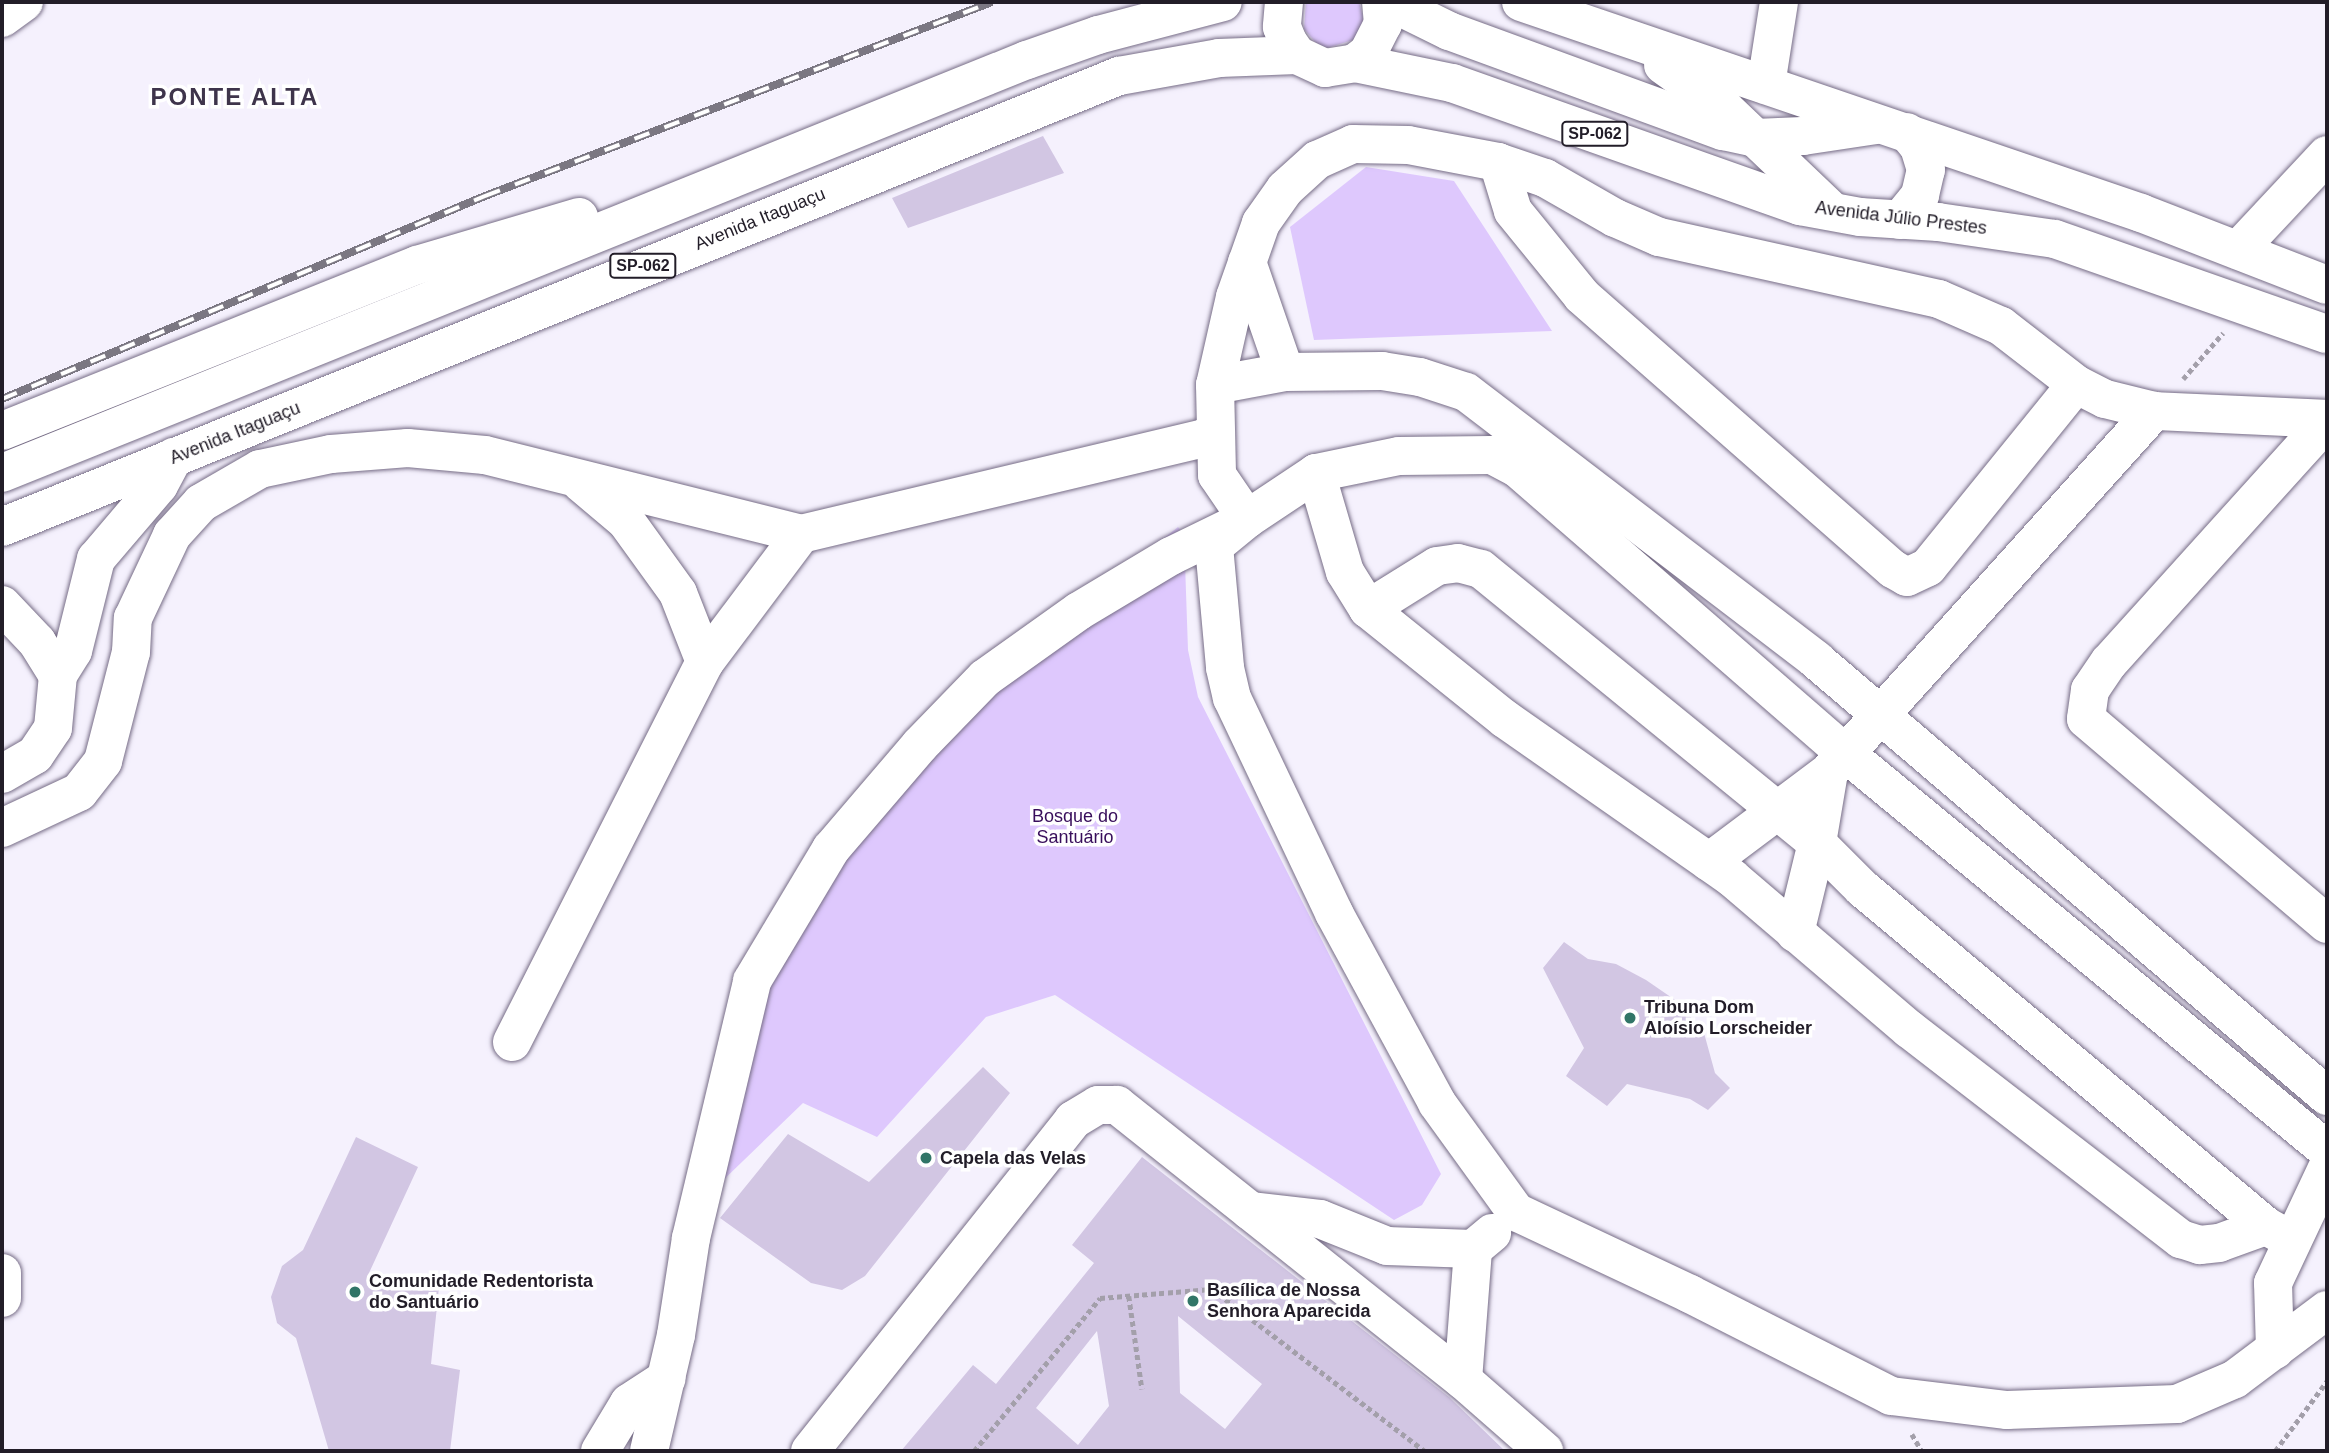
<!DOCTYPE html>
<meta charset="utf-8">
<style>
body{margin:0}
#map{position:relative;width:2329px;height:1453px;overflow:hidden;background:#f5f1fd;font-family:Helvetica,sans-serif}
div>[style]{position:absolute}
.green>*{inset:0;background:#dec8fd}
.building>*{inset:0;background:#d2c6e3}
.path>*{height:4.5px;margin-top:-2.25px;transform-origin:0;background:repeating-linear-gradient(90deg,#a39faa 0 5px,transparent 0 8.5px)}
.roads{filter:drop-shadow(0 0 2px #766c86) drop-shadow(0 0 2px #766c86)}
.minor>*{height:38px;margin:-19px;padding:0 19px;transform-origin:19px;border-radius:19px;background:#fff}
.major>*{height:38px;margin:-19px;padding:0 19px;transform-origin:19px;border-radius:19px;background:#fff}
.rail>*{height:8px;margin-top:-4px;transform-origin:0;background:repeating-linear-gradient(90deg,#fff 0 16px,#7b7782 0 32px);box-sizing:border-box;border-block:2px solid #7b7782}
.dots>*{width:19px;height:19px;translate:-50% -50%;box-sizing:border-box;border:4px solid #fff;border-radius:50%}
span{translate:-50% -50%;white-space:nowrap;text-align:center;line-height:1.15;-webkit-text-stroke:7px #fff;paint-order:stroke}
.shield-label span{padding:2px 5px;background:#fff;border:2px solid;border-radius:5px;-webkit-text-stroke-width:0}
.shield-label{font-size:16px;color:#221d28;font-weight:700}
.street-label{font-size:18px;color:#221d28}
.park-label{font-size:18px;color:#380e5b}
.poi-label{font-size:18px;color:#221d28;font-weight:700}
.left{translate:0 -50%;text-align:left}
.district-label{font-size:24px;color:#3e344b;font-weight:700;letter-spacing:2px}
.frame{position:absolute;inset:0;border:4px solid #221d28;pointer-events:none}
</style>
<div id="map">
<div class="green">
<i style="clip-path:polygon(1306px 2px,1359px 2px,1364px 21px,1356px 39px,1327px 48px,1317px 44px,1304px 29px)"></i>
<i style="clip-path:polygon(1366px 167px,1454px 181px,1552px 331px,1314px 340px,1290px 227px)"></i>
<i style="clip-path:polygon(1178px 527px,1184px 534px,1188px 650px,1198px 697px,1441px 1174px,1422px 1205px,1394px 1220px,1055px 995px,986px 1017px,877px 1137px,803px 1103px,688px 1214px,766px 929px,918px 734px)"></i>
</div>
<div class="building">
<i style="clip-path:polygon(1043px 136px,1064px 173px,908px 228px,892px 198px)"></i>
<i style="clip-path:polygon(1564px 942px,1588px 959px,1616px 964px,1646px 980px,1678px 1002px,1704px 1033px,1715px 1073px,1730px 1088px,1708px 1110px,1690px 1099px,1627px 1084px,1607px 1106px,1566px 1076px,1584px 1048px,1543px 968px)"></i>
<i style="clip-path:polygon(983px 1067px,1010px 1093px,865px 1276px,842px 1290px,811px 1283px,720px 1218px,788px 1134px,869px 1182px)"></i>
<i style="clip-path:polygon(356px 1137px,418px 1167px,369px 1273px,439px 1287px,431px 1364px,460px 1370px,450px 1451px,329px 1451px,296px 1338px,277px 1323px,271px 1297px,282px 1266px,303px 1250px)"></i>
<i style="clip-path:polygon(evenodd,1142px 1157px,1449px 1397px,1505px 1451px,901px 1451px,973px 1365px,996px 1384px,1094px 1263px,1072px 1245px,1142px 1157px,1178px 1316px,1262px 1384px,1225px 1429px,1180px 1393px,1178px 1316px,1142px 1157px,1097px 1331px,1109px 1406px,1078px 1445px,1036px 1408px,1097px 1331px)"></i>
</div>
<div class="path">
<i style="left:2183px;top:379px;width:61px;rotate:-49deg"></i>
<i style="left:1129px;top:1296px;width:94px;rotate:82deg"></i>
<i style="left:1912px;top:1434px;width:20px;rotate:60deg"></i>
<i style="left:974px;top:1451px;width:198px;rotate:-50.5deg"></i>
<i style="left:1100px;top:1298px;width:112px;rotate:-4.6deg"></i>
<i style="left:1212px;top:1289px;width:268px;rotate:37.3deg"></i>
<i style="left:2275px;top:1451px;width:87px;rotate:-53.4deg"></i>
</div>
<div class="roads">
<div class="minor">
<i style="left:2px;top:18px;width:27px;rotate:-36deg"></i>
<i style="left:1766px;top:85px;width:84px;rotate:-81.1deg"></i>
<i style="left:1498px;top:162px;width:51px;rotate:73deg"></i>
<i style="left:1513px;top:211px;width:109px;rotate:50.9deg"></i>
<i style="left:1582px;top:296px;width:414px;rotate:41.3deg"></i>
<i style="left:1893px;top:569px;width:16px;rotate:30deg"></i>
<i style="left:1907px;top:577px;width:23px;rotate:-25deg"></i>
<i style="left:1928px;top:567px;width:235px;rotate:-51deg"></i>
<i style="left:2238px;top:250px;width:130px;rotate:-46.9deg"></i>
<i style="left:1247px;top:262px;width:116px;rotate:70.9deg"></i>
<i style="left:1215px;top:385px;width:71px;rotate:-10.5deg"></i>
<i style="left:1285px;top:372px;width:97px;rotate:-0.6deg"></i>
<i style="left:1382px;top:371px;width:38px;rotate:9deg"></i>
<i style="left:1420px;top:377px;width:48px;rotate:18.1deg"></i>
<i style="left:1466px;top:392px;width:441px;rotate:37.4deg"></i>
<i style="left:1816px;top:660px;width:672px;rotate:40.47deg"></i>
<i style="left:2154px;top:411px;width:50px;rotate:-166.2deg"></i>
<i style="left:2105px;top:399px;width:33px;rotate:-153deg"></i>
<i style="left:2076px;top:384px;width:95px;rotate:-142.3deg"></i>
<i style="left:2001px;top:326px;width:68px;rotate:-156.5deg"></i>
<i style="left:1939px;top:299px;width:287px;rotate:-167.5deg"></i>
<i style="left:1659px;top:237px;width:48px;rotate:-156.6deg"></i>
<i style="left:1615px;top:218px;width:81px;rotate:-150.3deg"></i>
<i style="left:1545px;top:178px;width:50px;rotate:-161.2deg"></i>
<i style="left:1498px;top:162px;width:92px;rotate:-169.3deg"></i>
<i style="left:1408px;top:145px;width:55px;rotate:-179deg"></i>
<i style="left:1353px;top:144px;width:39px;rotate:156deg"></i>
<i style="left:1317px;top:160px;width:43px;rotate:137.8deg"></i>
<i style="left:1285px;top:189px;width:42px;rotate:125.2deg"></i>
<i style="left:1261px;top:223px;width:78px;rotate:109.4deg"></i>
<i style="left:1235px;top:297px;width:90px;rotate:102.8deg"></i>
<i style="left:1215px;top:385px;width:90px;rotate:88.7deg"></i>
<i style="left:1217px;top:475px;width:53px;rotate:55.7deg"></i>
<i style="left:1247px;top:519px;width:43px;rotate:140.7deg"></i>
<i style="left:1214px;top:546px;width:122px;rotate:84.8deg"></i>
<i style="left:1225px;top:668px;width:31px;rotate:77deg"></i>
<i style="left:1232px;top:698px;width:238px;rotate:64.6deg"></i>
<i style="left:1334px;top:913px;width:216px;rotate:61.5deg"></i>
<i style="left:1437px;top:1103px;width:135px;rotate:54.1deg"></i>
<i style="left:1516px;top:1212px;width:192px;rotate:25.2deg"></i>
<i style="left:1690px;top:1294px;width:225px;rotate:26.9deg"></i>
<i style="left:1891px;top:1396px;width:117px;rotate:6.9deg"></i>
<i style="left:2007px;top:1410px;width:170px;rotate:-2deg"></i>
<i style="left:2177px;top:1404px;width:63px;rotate:-23.3deg"></i>
<i style="left:2235px;top:1379px;width:115px;rotate:-36.9deg"></i>
<i style="left:2327px;top:421px;width:325px;rotate:132.1deg"></i>
<i style="left:2109px;top:662px;width:34px;rotate:124deg"></i>
<i style="left:2090px;top:690px;width:29px;rotate:98deg"></i>
<i style="left:2086px;top:719px;width:316px;rotate:40.4deg"></i>
<i style="left:1316px;top:473px;width:103px;rotate:73.7deg"></i>
<i style="left:1345px;top:572px;width:44px;rotate:58.1deg"></i>
<i style="left:1368px;top:609px;width:176px;rotate:38.8deg"></i>
<i style="left:1505px;top:719px;width:277px;rotate:35deg"></i>
<i style="left:1732px;top:878px;width:233px;rotate:40.5deg"></i>
<i style="left:1909px;top:1029px;width:344px;rotate:37.7deg"></i>
<i style="left:2181px;top:1239px;width:20px;rotate:18deg"></i>
<i style="left:2200px;top:1245px;width:19px;rotate:-6deg"></i>
<i style="left:2219px;top:1243px;width:50px;rotate:-19.9deg"></i>
<i style="left:1368px;top:609px;width:81px;rotate:-31.9deg"></i>
<i style="left:1437px;top:566px;width:21px;rotate:-8deg"></i>
<i style="left:1458px;top:563px;width:24px;rotate:15deg"></i>
<i style="left:1481px;top:569px;width:434px;rotate:39.2deg"></i>
<i style="left:1817px;top:843px;width:64px;rotate:45deg"></i>
<i style="left:1862px;top:888px;width:527px;rotate:39.92deg"></i>
<i style="left:2266px;top:1226px;width:29px;rotate:29deg"></i>
<i style="left:705px;top:662px;width:160px;rotate:-53.1deg"></i>
<i style="left:2px;top:828px;width:85px;rotate:-25.1deg"></i>
<i style="left:79px;top:792px;width:39px;rotate:-52deg"></i>
<i style="left:103px;top:761px;width:113px;rotate:-75.6deg"></i>
<i style="left:131px;top:652px;width:34px;rotate:-87deg"></i>
<i style="left:133px;top:618px;width:92px;rotate:-64.8deg"></i>
<i style="left:172px;top:535px;width:43px;rotate:-47.8deg"></i>
<i style="left:201px;top:503px;width:68px;rotate:-30deg"></i>
<i style="left:260px;top:469px;width:73px;rotate:-11.9deg"></i>
<i style="left:331px;top:454px;width:77px;rotate:-4.5deg"></i>
<i style="left:408px;top:448px;width:77px;rotate:5.2deg"></i>
<i style="left:485px;top:455px;width:326px;rotate:14deg"></i>
<i style="left:801px;top:534px;width:426px;rotate:-13.4deg"></i>
<i style="left:1709px;top:862px;width:150px;rotate:-36.9deg"></i>
<i style="left:1795px;top:933px;width:93px;rotate:-76.3deg"></i>
<i style="left:1817px;top:843px;width:72px;rotate:-80.4deg"></i>
<i style="left:1829px;top:772px;width:486px;rotate:-48deg"></i>
<i style="left:2154px;top:411px;width:173px;rotate:2.6deg"></i>
<i style="left:512px;top:1042px;width:426px;rotate:-63.1deg"></i>
<i style="left:705px;top:662px;width:74px;rotate:-111.4deg"></i>
<i style="left:678px;top:593px;width:89px;rotate:-125.8deg"></i>
<i style="left:626px;top:521px;width:59px;rotate:-139.8deg"></i>
<i style="left:1250px;top:1211px;width:70px;rotate:6.5deg"></i>
<i style="left:1320px;top:1219px;width:72px;rotate:21.9deg"></i>
<i style="left:1387px;top:1246px;width:86px;rotate:2deg"></i>
<i style="left:2px;top:1273px;width:25px;rotate:90deg"></i>
<i style="left:2275px;top:1350px;width:67px;rotate:-91.7deg"></i>
<i style="left:2273px;top:1283px;width:127px;rotate:-64.8deg"></i>
<i style="left:1463px;top:1380px;width:131px;rotate:-85.6deg"></i>
<i style="left:1473px;top:1249px;width:25px;rotate:-40deg"></i>
<i style="left:600px;top:1451px;width:56px;rotate:-58.9deg"></i>
<i style="left:629px;top:1403px;width:45px;rotate:-33.3deg"></i>
<i style="left:649px;top:1451px;width:119px;rotate:-76.9deg"></i>
<i style="left:676px;top:1335px;width:98px;rotate:-81.2deg"></i>
<i style="left:691px;top:1238px;width:264px;rotate:-76.6deg"></i>
<i style="left:752px;top:981px;width:154px;rotate:-59.1deg"></i>
<i style="left:831px;top:849px;width:137px;rotate:-49.4deg"></i>
<i style="left:920px;top:745px;width:93px;rotate:-45.9deg"></i>
<i style="left:985px;top:678px;width:115px;rotate:-35.5deg"></i>
<i style="left:1079px;top:611px;width:107px;rotate:-30.9deg"></i>
<i style="left:1171px;top:556px;width:85px;rotate:-26deg"></i>
<i style="left:1247px;top:519px;width:83px;rotate:-33.7deg"></i>
<i style="left:1316px;top:473px;width:85px;rotate:-11.6deg"></i>
<i style="left:1399px;top:456px;width:93px;rotate:-0.6deg"></i>
<i style="left:1492px;top:455px;width:30px;rotate:28deg"></i>
<i style="left:1518px;top:469px;width:432px;rotate:41deg"></i>
<i style="left:1844px;top:752px;width:626px;rotate:39.49deg"></i>
<i style="left:810px;top:1451px;width:423px;rotate:-51.5deg"></i>
<i style="left:1073px;top:1120px;width:29px;rotate:-31deg"></i>
<i style="left:1098px;top:1105px;width:19px"></i>
<i style="left:1117px;top:1105px;width:442px;rotate:38.5deg"></i>
<i style="left:1463px;top:1380px;width:108px;rotate:41.2deg"></i>
</div>
<div class="major">
<i style="left:1284px;top:2px;width:25px;rotate:95deg"></i>
<i style="left:1282px;top:27px;width:16px;rotate:68deg"></i>
<i style="left:1288px;top:42px;width:16px;rotate:55deg"></i>
<i style="left:1297px;top:55px;width:31px;rotate:25deg"></i>
<i style="left:1325px;top:68px;width:30px;rotate:-9deg"></i>
<i style="left:1355px;top:63px;width:16px;rotate:-38deg"></i>
<i style="left:1368px;top:53px;width:33px;rotate:-63deg"></i>
<i style="left:1383px;top:24px;width:22px;rotate:-95deg"></i>
<i style="left:1390px;top:2px;width:66px;rotate:26.2deg"></i>
<i style="left:1449px;top:31px;width:292px;rotate:20.1deg"></i>
<i style="left:1723px;top:131px;width:33px;rotate:12deg"></i>
<i style="left:1755px;top:138px;width:48px;rotate:-2.4deg"></i>
<i style="left:1803px;top:136px;width:74px;rotate:-8.6deg"></i>
<i style="left:1521px;top:2px;width:655px;rotate:18.79deg"></i>
<i style="left:2141px;top:213px;width:199px;rotate:21.2deg"></i>
<i style="left:1355px;top:63px;width:99px;rotate:11.7deg"></i>
<i style="left:1452px;top:83px;width:369px;rotate:19.5deg"></i>
<i style="left:1800px;top:206px;width:61px;rotate:10.4deg"></i>
<i style="left:1860px;top:217px;width:78px;rotate:3.7deg"></i>
<i style="left:1938px;top:222px;width:118px;rotate:8.3deg"></i>
<i style="left:2055px;top:239px;width:288px;rotate:19.3deg"></i>
<i style="left:1663px;top:65px;width:77px;rotate:35.5deg"></i>
<i style="left:1726px;top:110px;width:145px;rotate:43.6deg"></i>
<i style="left:1900px;top:220px;width:32px;rotate:-51deg"></i>
<i style="left:1920px;top:195px;width:26px;rotate:-77deg"></i>
<i style="left:1926px;top:170px;width:24px;rotate:-107deg"></i>
<i style="left:1919px;top:147px;width:19px;rotate:-129deg"></i>
<i style="left:2px;top:431px;width:447px;rotate:-21.8deg"></i>
<i style="left:417px;top:265px;width:169px;rotate:-16.5deg"></i>
<i style="left:2px;top:473px;width:1105px;rotate:-21.95deg"></i>
<i style="left:1027px;top:60px;width:75px;rotate:-19.4deg"></i>
<i style="left:1098px;top:35px;width:129px;rotate:-14.8deg"></i>
<i style="left:2px;top:527px;width:1205px;rotate:-21.99deg"></i>
<i style="left:1119px;top:76px;width:102px;rotate:-10.2deg"></i>
<i style="left:1219px;top:58px;width:78px;rotate:-2.2deg"></i>
<i style="left:2px;top:605px;width:51px;rotate:46.6deg"></i>
<i style="left:37px;top:642px;width:39px;rotate:58deg"></i>
<i style="left:2px;top:774px;width:38px;rotate:-30deg"></i>
<i style="left:35px;top:755px;width:32px;rotate:-56deg"></i>
<i style="left:53px;top:728px;width:53px;rotate:-84.6deg"></i>
<i style="left:58px;top:675px;width:28px;rotate:-58deg"></i>
<i style="left:73px;top:651px;width:95px;rotate:-76deg"></i>
<i style="left:96px;top:559px;width:97px;rotate:-49.6deg"></i>
<i style="left:159px;top:485px;width:32px;rotate:-62deg"></i>
</div>
</div>
<div class="rail">
<i style="left:2px;top:399px;width:524px;rotate:-22.8deg"></i>
<i style="left:485px;top:196px;width:543px;rotate:-20.94deg"></i>
</div>
<div class="dots">
<i style="left:1630px;top:1018px;background:#317567"></i>
<i style="left:926px;top:1158px;background:#317567"></i>
<i style="left:355px;top:1292px;background:#317567"></i>
<i style="left:1193px;top:1301px;background:#317567"></i>
</div>
<div class="shield-label">
<span style="left:1595px;top:134px">SP-062</span>
<span style="left:643px;top:266px">SP-062</span>
</div>
<div class="street-label">
<span style="left:1901px;top:218px;rotate:7deg">Avenida Júlio Prestes</span>
<span style="left:760px;top:219px;rotate:-22deg">Avenida Itaguaçu</span>
<span style="left:235px;top:433px;rotate:-22deg">Avenida Itaguaçu</span>
</div>
<div class="park-label">
<span style="left:1075px;top:827px">Bosque do<br>Santuário</span>
</div>
<div class="poi-label">
<span class="left" style="left:1644px;top:1018px">Tribuna Dom<br>Aloísio Lorscheider</span>
<span class="left" style="left:940px;top:1158px">Capela das Velas</span>
<span class="left" style="left:369px;top:1292px">Comunidade Redentorista<br>do Santuário</span>
<span class="left" style="left:1207px;top:1301px">Basílica de Nossa<br>Senhora Aparecida</span>
</div>
<div class="district-label">
<span style="left:235px;top:97px">PONTE ALTA</span>
</div>
<div class="frame"></div>
</div>
